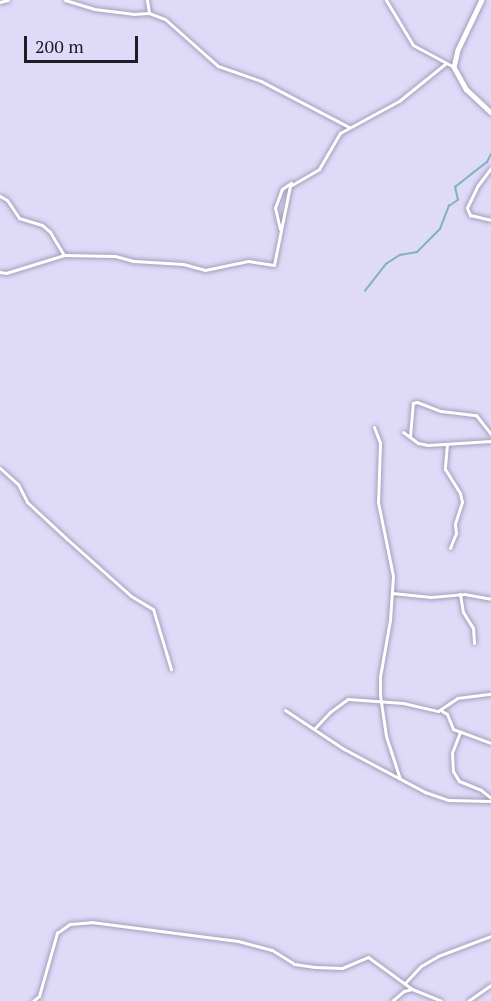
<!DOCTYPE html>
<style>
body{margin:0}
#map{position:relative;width:491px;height:1001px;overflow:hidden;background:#dfdaf8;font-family:"PT Serif",serif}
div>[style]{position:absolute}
.stream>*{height:1.5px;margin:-0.75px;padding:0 0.75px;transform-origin:0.75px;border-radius:0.75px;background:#7fb4bf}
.roads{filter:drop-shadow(0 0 2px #a09bb7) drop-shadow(0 0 2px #a09bb7)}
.street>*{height:3px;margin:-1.5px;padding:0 1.5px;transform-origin:1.5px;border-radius:1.5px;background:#fff}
.secondary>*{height:4.5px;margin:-2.25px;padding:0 2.25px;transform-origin:2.25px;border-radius:2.25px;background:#fff}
span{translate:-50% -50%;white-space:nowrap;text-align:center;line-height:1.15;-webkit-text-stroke:4.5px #dfdaf8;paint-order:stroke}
.scale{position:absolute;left:24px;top:36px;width:114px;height:27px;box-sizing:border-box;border:3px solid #1e1c27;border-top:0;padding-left:8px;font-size:18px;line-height:21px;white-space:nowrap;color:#1e1c27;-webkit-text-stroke:4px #dfdaf8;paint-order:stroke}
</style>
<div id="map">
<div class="stream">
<i style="left:365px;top:291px;width:34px;rotate:-52deg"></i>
<i style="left:386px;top:264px;width:17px;rotate:-33deg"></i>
<i style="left:400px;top:255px;width:17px;rotate:-10deg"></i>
<i style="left:417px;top:252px;width:33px;rotate:-45deg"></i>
<i style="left:440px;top:229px;width:25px;rotate:-69deg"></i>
<i style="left:449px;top:206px;width:11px;rotate:-34deg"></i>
<i style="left:458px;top:200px;width:13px;rotate:-103deg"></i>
<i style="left:455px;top:187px;width:41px;rotate:-38deg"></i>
<i style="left:487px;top:162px;width:9px;rotate:-63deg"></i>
</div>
<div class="roads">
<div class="street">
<i style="left:65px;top:0;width:30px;rotate:17deg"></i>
<i style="left:94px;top:9px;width:39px;rotate:7deg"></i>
<i style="left:133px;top:14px;width:16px;rotate:-4deg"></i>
<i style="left:149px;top:13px;width:17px;rotate:21deg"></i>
<i style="left:165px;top:19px;width:71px;rotate:41.6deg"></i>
<i style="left:218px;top:66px;width:46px;rotate:19.2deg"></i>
<i style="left:261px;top:81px;width:99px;rotate:27.6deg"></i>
<i style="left:147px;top:0;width:13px;rotate:81deg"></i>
<i style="left:386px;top:0;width:52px;rotate:59deg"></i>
<i style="left:413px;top:45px;width:47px;rotate:28.2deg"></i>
<i style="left:0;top:2px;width:8px;rotate:-14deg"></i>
<i style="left:491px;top:168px;width:21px;rotate:127deg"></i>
<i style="left:478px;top:185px;width:25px;rotate:116deg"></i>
<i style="left:467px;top:208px;width:8px;rotate:67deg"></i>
<i style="left:470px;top:215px;width:22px;rotate:13deg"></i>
<i style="left:0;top:196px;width:8px;rotate:30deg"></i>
<i style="left:7px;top:200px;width:22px;rotate:56deg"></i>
<i style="left:19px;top:218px;width:24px;rotate:17deg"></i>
<i style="left:42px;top:225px;width:11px;rotate:41deg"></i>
<i style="left:50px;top:232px;width:27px;rotate:59deg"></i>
<i style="left:64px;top:255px;width:51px;rotate:1.1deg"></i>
<i style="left:115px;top:256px;width:20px;rotate:15deg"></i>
<i style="left:134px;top:261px;width:49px;rotate:3.5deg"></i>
<i style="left:183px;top:264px;width:23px;rotate:15deg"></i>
<i style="left:205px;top:270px;width:44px;rotate:-11.8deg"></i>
<i style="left:248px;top:261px;width:26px;rotate:9deg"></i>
<i style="left:274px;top:265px;width:81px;rotate:-78.6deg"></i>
<i style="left:290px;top:186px;width:34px;rotate:-30deg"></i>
<i style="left:319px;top:169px;width:42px;rotate:-59.7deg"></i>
<i style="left:340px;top:133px;width:67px;rotate:-28.5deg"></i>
<i style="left:399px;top:101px;width:59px;rotate:-38.8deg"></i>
<i style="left:280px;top:229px;width:22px;rotate:-103deg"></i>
<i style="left:275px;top:208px;width:20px;rotate:-70deg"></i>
<i style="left:282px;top:189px;width:11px;rotate:-34deg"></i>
<i style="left:0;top:272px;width:6px;rotate:9deg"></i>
<i style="left:6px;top:273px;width:61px;rotate:-17.2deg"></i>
<i style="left:374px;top:427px;width:17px;rotate:69deg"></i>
<i style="left:380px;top:443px;width:59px;rotate:91.9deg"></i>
<i style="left:378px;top:502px;width:76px;rotate:78.5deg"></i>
<i style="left:393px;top:576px;width:44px;rotate:93.9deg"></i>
<i style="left:390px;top:620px;width:58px;rotate:100deg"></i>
<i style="left:380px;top:677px;width:18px;rotate:90deg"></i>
<i style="left:380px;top:695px;width:41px;rotate:81.7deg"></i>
<i style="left:386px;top:736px;width:45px;rotate:72deg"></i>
<i style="left:403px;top:432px;width:19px;rotate:36deg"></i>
<i style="left:418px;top:443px;width:10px;rotate:11deg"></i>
<i style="left:428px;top:445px;width:63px;rotate:-3.6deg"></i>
<i style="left:410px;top:436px;width:33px;rotate:-85deg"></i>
<i style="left:413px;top:403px;width:4px;rotate:-14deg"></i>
<i style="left:417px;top:402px;width:26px;rotate:21deg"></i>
<i style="left:441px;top:411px;width:35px;rotate:7deg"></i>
<i style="left:476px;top:415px;width:24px;rotate:52deg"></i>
<i style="left:447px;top:444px;width:25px;rotate:95deg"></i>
<i style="left:445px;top:469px;width:28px;rotate:58deg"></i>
<i style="left:460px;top:493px;width:9px;rotate:77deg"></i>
<i style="left:462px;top:502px;width:23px;rotate:108deg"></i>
<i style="left:455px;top:524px;width:9px;rotate:84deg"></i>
<i style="left:456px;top:533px;width:16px;rotate:112deg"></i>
<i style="left:0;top:468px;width:24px;rotate:42deg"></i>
<i style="left:18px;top:484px;width:20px;rotate:63deg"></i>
<i style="left:27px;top:502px;width:54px;rotate:42.8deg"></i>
<i style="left:67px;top:539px;width:86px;rotate:41.7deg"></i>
<i style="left:131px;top:596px;width:26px;rotate:31deg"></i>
<i style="left:153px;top:609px;width:63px;rotate:73.3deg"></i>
<i style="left:392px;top:593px;width:39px;rotate:6deg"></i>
<i style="left:431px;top:597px;width:33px;rotate:-5deg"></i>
<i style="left:464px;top:594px;width:27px;rotate:10deg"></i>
<i style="left:460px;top:594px;width:18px;rotate:81deg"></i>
<i style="left:463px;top:612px;width:19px;rotate:58deg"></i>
<i style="left:473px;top:628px;width:15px;rotate:86deg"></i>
<i style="left:285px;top:710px;width:71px;rotate:33.5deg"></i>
<i style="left:344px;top:749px;width:92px;rotate:28deg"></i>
<i style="left:425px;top:792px;width:24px;rotate:19deg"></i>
<i style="left:448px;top:800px;width:43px;rotate:1.3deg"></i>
<i style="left:442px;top:711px;width:6px;rotate:31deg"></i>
<i style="left:447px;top:714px;width:16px;rotate:68deg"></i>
<i style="left:453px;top:729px;width:40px;rotate:20.2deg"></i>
<i style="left:315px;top:728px;width:22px;rotate:-47deg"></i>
<i style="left:330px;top:712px;width:22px;rotate:-36deg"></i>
<i style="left:348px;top:699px;width:55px;rotate:4.2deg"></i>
<i style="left:403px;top:703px;width:36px;rotate:13deg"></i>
<i style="left:438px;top:711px;width:23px;rotate:-34deg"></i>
<i style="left:457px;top:698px;width:34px;rotate:-7deg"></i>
<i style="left:460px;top:732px;width:22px;rotate:111deg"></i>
<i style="left:452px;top:753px;width:18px;rotate:87deg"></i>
<i style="left:453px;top:771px;width:12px;rotate:59deg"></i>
<i style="left:459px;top:781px;width:24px;rotate:22deg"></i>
<i style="left:481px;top:790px;width:13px;rotate:39deg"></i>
<i style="left:405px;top:983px;width:23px;rotate:-47deg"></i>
<i style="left:421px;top:966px;width:20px;rotate:-30deg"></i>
<i style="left:438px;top:956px;width:57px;rotate:-20.7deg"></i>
<i style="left:33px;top:1001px;width:8px;rotate:-40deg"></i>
<i style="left:39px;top:996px;width:66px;rotate:-74.1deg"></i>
<i style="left:57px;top:933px;width:16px;rotate:-35deg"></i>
<i style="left:70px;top:924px;width:21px;rotate:-5deg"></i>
<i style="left:91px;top:922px;width:148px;rotate:7.4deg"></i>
<i style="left:238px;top:941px;width:35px;rotate:15deg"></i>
<i style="left:272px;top:950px;width:26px;rotate:32deg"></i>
<i style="left:294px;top:964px;width:21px;rotate:8deg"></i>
<i style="left:315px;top:967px;width:27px;rotate:2deg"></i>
<i style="left:342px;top:968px;width:28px;rotate:-23deg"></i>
<i style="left:368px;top:957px;width:54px;rotate:36deg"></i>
<i style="left:392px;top:1001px;width:16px;rotate:-40deg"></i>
<i style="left:404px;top:991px;width:8px;rotate:-14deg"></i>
<i style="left:412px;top:989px;width:31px;rotate:22deg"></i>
<i style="left:468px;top:1001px;width:28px;rotate:-35deg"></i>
</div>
<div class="secondary">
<i style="left:482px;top:0;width:55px;rotate:115.6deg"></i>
<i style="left:458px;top:50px;width:17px;rotate:103deg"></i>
<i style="left:454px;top:67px;width:25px;rotate:61deg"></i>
<i style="left:466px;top:89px;width:34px;rotate:43deg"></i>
</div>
</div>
<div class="scale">200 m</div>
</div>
